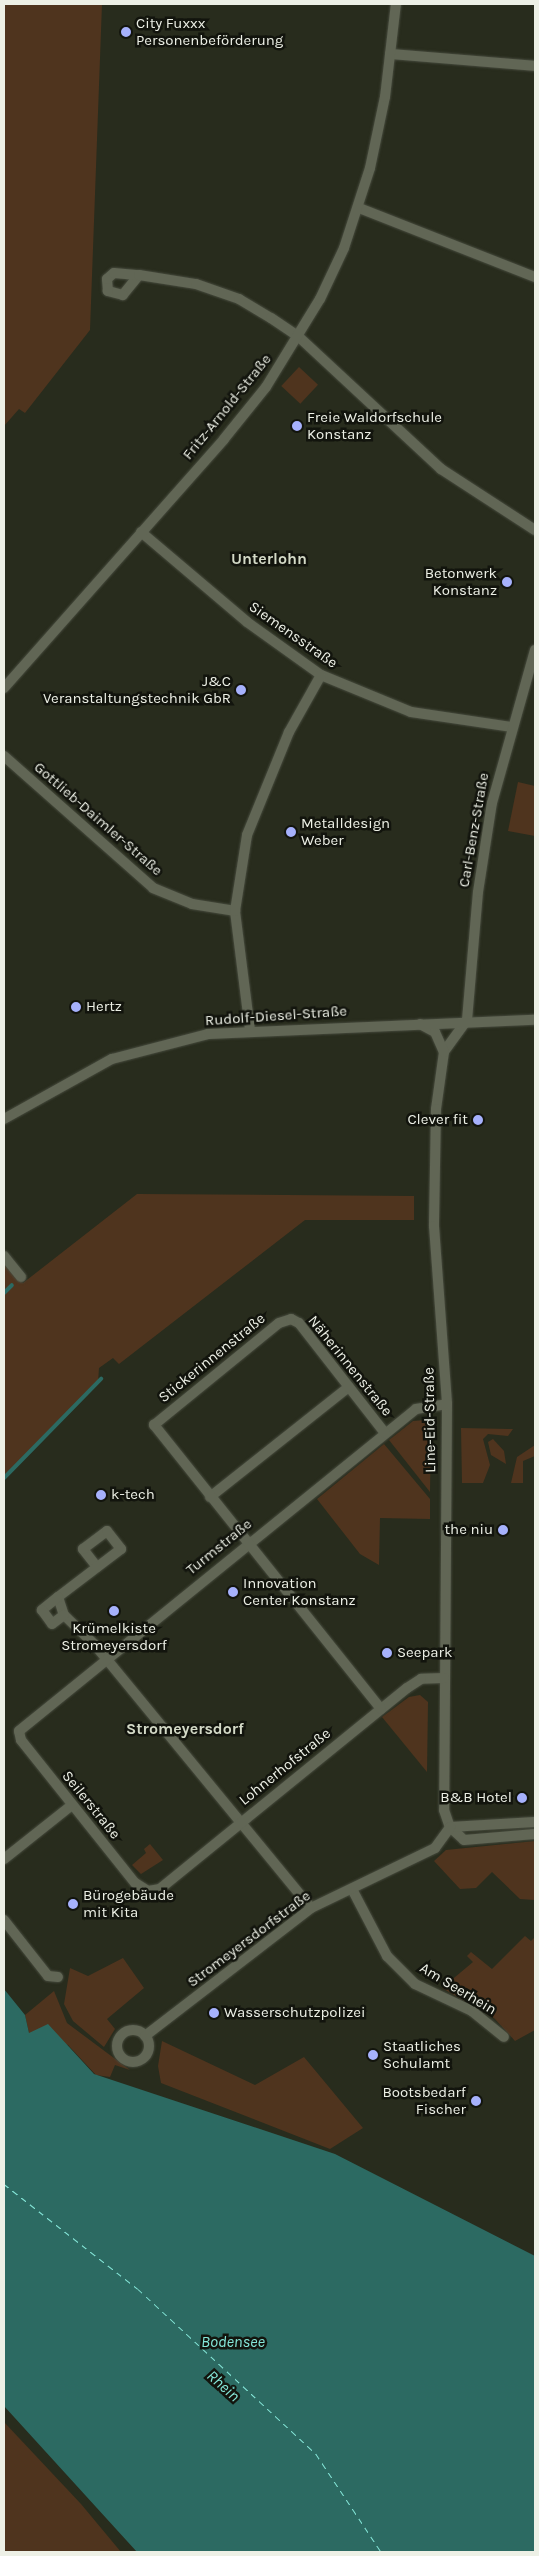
<!DOCTYPE html>
<meta charset="utf-8">
<style>
body{margin:0}
#map{position:relative;width:539px;height:2556px;overflow:hidden;background:#282c1d;font-family:Karla,sans-serif}
div>[style]{position:absolute}
.green>*{inset:0;background:#4f341e;transform-origin:0 0}
.water>*{inset:0;background:#2c6a62}
.stream>*{height:4px;margin:-2px;padding:0 2px;transform-origin:2px;border-radius:2px;background:#2c6a62}
.ferry>*{height:1px;margin-top:-0.5px;transform-origin:0;background:repeating-linear-gradient(90deg,#85e7d9 0 6px,transparent 0 11px)}
.roads{filter:drop-shadow(0 0 1px #464a3d) drop-shadow(0 0 1px #464a3d)}
.minor>*{height:10px;margin:-5px;padding:0 5px;transform-origin:5px;border-radius:5px;background:#616655}
.minor>.ring{margin:-5px;padding:0;box-sizing:content-box;background:none;border:10px solid #616655;border-radius:50%}
.dots>*{width:14px;height:14px;translate:-50% -50%;box-sizing:border-box;border:2px solid #12140d;border-radius:50%}
span{translate:-50% -50%;white-space:nowrap;text-align:center;line-height:1.15;-webkit-text-stroke:5px #12140d;paint-order:stroke}
.poi-label{font-size:15px;color:#edf0e6}
.left{translate:0 -50%;text-align:left}
.right{translate:-100% -50%;text-align:right}
.street-label{font-size:15px;color:#edf0e6}
.neighbourhood-label{font-size:16px;color:#d3d9c6;font-weight:700}
.water-label{font-size:16px;color:#85e7d9;font-style:italic}
.frame{position:absolute;inset:0;border:5px solid #edf0e6;pointer-events:none}
</style>
<div id="map">
<div class="green">
<i style="clip-path:polygon(4px 4px,102px 4px,90px 330px,25px 413px,19px 409px,4px 426px)"></i>
<i style="left:299px;top:367px;width:26px;height:26px;rotate:43deg"></i>
<i style="clip-path:polygon(518px 782px,535px 786px,535px 836px,508px 831px)"></i>
<i style="clip-path:polygon(137px 1194px,414px 1196px,414px 1220px,305px 1220px,119px 1364px,113px 1358px,99px 1368px,98px 1383px,4px 1477px,4px 1262px,23px 1283px)"></i>
<i style="clip-path:polygon(425px 1420px,431px 1425px,430px 1492px,389px 1440px,413px 1421px)"></i>
<i style="clip-path:polygon(461px 1428px,513px 1429px,508px 1436px,488px 1434px,483px 1439px,490px 1465px,483px 1483px,462px 1483px)"></i>
<i style="clip-path:polygon(493px 1439px,504px 1451px,506px 1464px,491px 1455px,488px 1442px)"></i>
<i style="clip-path:polygon(384px 1444px,430px 1499px,430px 1519px,380px 1518px,379px 1565px,360px 1554px,317px 1499px)"></i>
<i style="clip-path:polygon(535px 1445px,535px 1456px,523px 1461px,523px 1483px,511px 1483px,517px 1457px)"></i>
<i style="clip-path:polygon(420px 1695px,428px 1702px,427px 1772px,382px 1717px,409px 1697px)"></i>
<i style="clip-path:polygon(535px 1841px,535px 1900px,520px 1899px,492px 1872px,476px 1888px,460px 1889px,434px 1861px,446px 1850px)"></i>
<i style="clip-path:polygon(150px 1844px,163px 1860px,141px 1874px,132px 1865px,146px 1853px,144px 1849px)"></i>
<i style="clip-path:polygon(525px 1936px,531px 1941px,535px 1937px,535px 2030px,515px 2041px,494px 2018px,442px 1988px,473px 1962px,467px 1956px,471px 1952px,492px 1969px)"></i>
<i style="clip-path:polygon(123px 1958px,144px 1988px,107px 2019px,115px 2029px,104px 2047px,73px 2021px,64px 2004px,70px 1968px,88px 1976px)"></i>
<i style="clip-path:polygon(54px 1991px,67px 2023px,130px 2070px,115px 2065px,110px 2077px,96px 2075px,68px 2045px,29px 2033px,25px 2015px)"></i>
<i style="clip-path:polygon(162px 2041px,255px 2085px,304px 2057px,363px 2128px,330px 2149px,161px 2083px,158px 2066px)"></i>
<i style="clip-path:polygon(4px 2422px,81px 2504px,121px 2552px,4px 2552px)"></i>
</div>
<div class="water">
<i style="clip-path:polygon(4px 1989px,25px 2015px,29px 2033px,48px 2024px,94px 2074px,335px 2154px,535px 2256px,535px 2552px,137px 2552px,4px 2406px)"></i>
</div>
<div class="stream">
<i style="left:4px;top:1293px;width:11px;rotate:-45deg"></i>
<i style="left:4px;top:1478px;width:139px;rotate:-45.6deg"></i>
</div>
<div class="ferry">
<i style="left:4px;top:2184px;width:170px;rotate:38.1deg"></i>
<i style="left:138px;top:2289px;width:243px;rotate:42.8deg"></i>
<i style="left:316px;top:2454px;width:118px;rotate:56.4deg"></i>
</div>
<div class="roads">
<div class="minor">
<i style="left:390px;top:54px;width:145px;rotate:4.7deg"></i>
<i style="left:359px;top:208px;width:189px;rotate:21.4deg"></i>
<i style="left:139px;top:275px;width:26px;rotate:129deg"></i>
<i style="left:123px;top:295px;width:16px;rotate:-165deg"></i>
<i style="left:108px;top:291px;width:12px;rotate:-95deg"></i>
<i style="left:107px;top:279px;width:9px;rotate:-41deg"></i>
<i style="left:114px;top:273px;width:25px;rotate:5deg"></i>
<i style="left:139px;top:275px;width:58px;rotate:9deg"></i>
<i style="left:196px;top:284px;width:46px;rotate:19.2deg"></i>
<i style="left:239px;top:299px;width:37px;rotate:31deg"></i>
<i style="left:271px;top:318px;width:34px;rotate:34deg"></i>
<i style="left:299px;top:337px;width:194px;rotate:42.9deg"></i>
<i style="left:441px;top:469px;width:112px;rotate:33deg"></i>
<i style="left:141px;top:532px;width:139px;rotate:40.3deg"></i>
<i style="left:247px;top:622px;width:91px;rotate:35.6deg"></i>
<i style="left:321px;top:675px;width:97px;rotate:22.3deg"></i>
<i style="left:411px;top:712px;width:101px;rotate:8.5deg"></i>
<i style="left:4px;top:688px;width:332px;rotate:-48.5deg"></i>
<i style="left:224px;top:439px;width:67px;rotate:-51.1deg"></i>
<i style="left:266px;top:387px;width:103px;rotate:-58.5deg"></i>
<i style="left:320px;top:299px;width:56px;rotate:-64.8deg"></i>
<i style="left:344px;top:248px;width:84px;rotate:-72deg"></i>
<i style="left:370px;top:168px;width:73px;rotate:-78.1deg"></i>
<i style="left:385px;top:97px;width:94px;rotate:-83.3deg"></i>
<i style="left:4px;top:756px;width:199px;rotate:41.5deg"></i>
<i style="left:153px;top:888px;width:42px;rotate:22.3deg"></i>
<i style="left:192px;top:904px;width:44px;rotate:9.2deg"></i>
<i style="left:467px;top:1020px;width:39px;rotate:126deg"></i>
<i style="left:444px;top:1052px;width:58px;rotate:98deg"></i>
<i style="left:436px;top:1109px;width:117px;rotate:91deg"></i>
<i style="left:434px;top:1226px;width:178px;rotate:85.8deg"></i>
<i style="left:447px;top:1404px;width:406px;rotate:90.4deg"></i>
<i style="left:444px;top:1810px;width:18px;rotate:71deg"></i>
<i style="left:450px;top:1827px;width:19px;rotate:43deg"></i>
<i style="left:464px;top:1840px;width:71px;rotate:-4.8deg"></i>
<i style="left:467px;top:1020px;width:128px;rotate:-85.1deg"></i>
<i style="left:478px;top:892px;width:90px;rotate:-81.1deg"></i>
<i style="left:492px;top:803px;width:159px;rotate:-74.3deg"></i>
<i style="left:420px;top:1024px;width:17px;rotate:28deg"></i>
<i style="left:435px;top:1032px;width:22px;rotate:66deg"></i>
<i style="left:250px;top:1030px;width:120px;rotate:-97.2deg"></i>
<i style="left:235px;top:911px;width:77px;rotate:-81deg"></i>
<i style="left:247px;top:835px;width:111px;rotate:-67.8deg"></i>
<i style="left:289px;top:732px;width:65px;rotate:-60.7deg"></i>
<i style="left:4px;top:1119px;width:124px;rotate:-29.1deg"></i>
<i style="left:112px;top:1059px;width:99px;rotate:-14.6deg"></i>
<i style="left:208px;top:1034px;width:327px;rotate:-2.5deg"></i>
<i style="left:4px;top:1256px;width:27px;rotate:51deg"></i>
<i style="left:210px;top:1497px;width:177px;rotate:-38.4deg"></i>
<i style="left:97px;top:1567px;width:23px;rotate:-128deg"></i>
<i style="left:83px;top:1549px;width:30px;rotate:-37deg"></i>
<i style="left:107px;top:1531px;width:23px;rotate:52deg"></i>
<i style="left:121px;top:1549px;width:79px;rotate:142.7deg"></i>
<i style="left:58px;top:1597px;width:19px;rotate:72deg"></i>
<i style="left:64px;top:1615px;width:43px;rotate:44.1deg"></i>
<i style="left:95px;top:1645px;width:340px;rotate:50.6deg"></i>
<i style="left:58px;top:1597px;width:21px;rotate:141deg"></i>
<i style="left:42px;top:1610px;width:17px;rotate:54deg"></i>
<i style="left:52px;top:1624px;width:15px;rotate:-37deg"></i>
<i style="left:444px;top:1678px;width:23px;rotate:178deg"></i>
<i style="left:421px;top:1679px;width:17px;rotate:147deg"></i>
<i style="left:407px;top:1688px;width:318px;rotate:140.9deg"></i>
<i style="left:160px;top:1889px;width:12px;rotate:171deg"></i>
<i style="left:148px;top:1891px;width:15px;rotate:-148deg"></i>
<i style="left:135px;top:1883px;width:183px;rotate:-128.6deg"></i>
<i style="left:21px;top:1740px;width:9px;rotate:-103deg"></i>
<i style="left:19px;top:1731px;width:511px;rotate:-39.04deg"></i>
<i style="left:416px;top:1409px;width:31px;rotate:-9deg"></i>
<i style="left:381px;top:1709px;width:364px;rotate:-128.6deg"></i>
<i style="left:154px;top:1425px;width:161px;rotate:-39.2deg"></i>
<i style="left:279px;top:1323px;width:13px;rotate:-18deg"></i>
<i style="left:291px;top:1319px;width:9px;rotate:27deg"></i>
<i style="left:299px;top:1323px;width:140px;rotate:52deg"></i>
<i style="left:450px;top:1827px;width:85px;rotate:-3.4deg"></i>
<i style="left:4px;top:1859px;width:87px;rotate:-38.5deg"></i>
<i style="left:352px;top:1889px;width:76px;rotate:62.4deg"></i>
<i style="left:387px;top:1956px;width:40px;rotate:45deg"></i>
<i style="left:415px;top:1984px;width:63px;rotate:25.3deg"></i>
<i style="left:472px;top:2011px;width:41px;rotate:39.1deg"></i>
<i style="left:4px;top:1920px;width:71px;rotate:51.8deg"></i>
<i style="left:48px;top:1976px;width:10px;rotate:6deg"></i>
<i class="ring" style="left:117px;top:2030px;width:22px;height:22px"></i>
<i style="left:145px;top:2036px;width:210px;rotate:-37.6deg"></i>
<i style="left:311px;top:1908px;width:138px;rotate:-25.8deg"></i>
<i style="left:435px;top:1848px;width:26px;rotate:-54deg"></i>
</div>
</div>
<div class="dots">
<i style="left:126px;top:32px;background:#a6b1fc"></i>
<i style="left:297px;top:426px;background:#a6b1fc"></i>
<i style="left:507px;top:582px;background:#a6b1fc"></i>
<i style="left:241px;top:690px;background:#a6b1fc"></i>
<i style="left:291px;top:832px;background:#a6b1fc"></i>
<i style="left:76px;top:1007px;background:#a6b1fc"></i>
<i style="left:478px;top:1120px;background:#a6b1fc"></i>
<i style="left:101px;top:1495px;background:#a6b1fc"></i>
<i style="left:503px;top:1530px;background:#a6b1fc"></i>
<i style="left:233px;top:1592px;background:#a6b1fc"></i>
<i style="left:114px;top:1611px;background:#a6b1fc"></i>
<i style="left:387px;top:1653px;background:#a6b1fc"></i>
<i style="left:522px;top:1798px;background:#a6b1fc"></i>
<i style="left:73px;top:1904px;background:#a6b1fc"></i>
<i style="left:214px;top:2013px;background:#a6b1fc"></i>
<i style="left:373px;top:2055px;background:#a6b1fc"></i>
<i style="left:476px;top:2101px;background:#a6b1fc"></i>
</div>
<div class="poi-label">
<span class="left" style="left:136px;top:32px">City Fuxxx<br>Personenbeförderung</span>
<span class="left" style="left:307px;top:426px">Freie Waldorfschule<br>Konstanz</span>
<span class="right" style="left:497px;top:582px">Betonwerk<br>Konstanz</span>
<span class="right" style="left:231px;top:690px">J&amp;C<br>Veranstaltungstechnik GbR</span>
<span class="left" style="left:301px;top:832px">Metalldesign<br>Weber</span>
<span class="left" style="left:86px;top:1007px">Hertz</span>
<span class="right" style="left:468px;top:1120px">Clever fit</span>
<span class="left" style="left:111px;top:1495px">k-tech</span>
<span class="right" style="left:493px;top:1530px">the niu</span>
<span class="left" style="left:243px;top:1592px">Innovation<br>Center Konstanz</span>
<span style="left:114px;top:1637px">Krümelkiste<br>Stromeyersdorf</span>
<span class="left" style="left:397px;top:1653px">Seepark</span>
<span class="right" style="left:512px;top:1798px">B&amp;B Hotel</span>
<span class="left" style="left:83px;top:1904px">Bürogebäude<br>mit Kita</span>
<span class="left" style="left:224px;top:2013px">Wasserschutzpolizei</span>
<span class="left" style="left:383px;top:2055px">Staatliches<br>Schulamt</span>
<span class="right" style="left:466px;top:2101px">Bootsbedarf<br>Fischer</span>
</div>
<div class="street-label">
<span style="left:227px;top:407px;rotate:-51deg">Fritz-Arnold-Straße</span>
<span style="left:293px;top:635px;rotate:35deg">Siemensstraße</span>
<span style="left:98px;top:819px;rotate:41deg">Gottlieb-Daimler-Straße</span>
<span style="left:474px;top:830px;rotate:-80deg">Carl-Benz-Straße</span>
<span style="left:276px;top:1016px;rotate:-4deg">Rudolf-Diesel-Straße</span>
<span style="left:212px;top:1358px;rotate:-39deg">Stickerinnenstraße</span>
<span style="left:350px;top:1366px;rotate:51deg">Näherinnenstraße</span>
<span style="left:430px;top:1420px;rotate:-91deg">Line-Eid-Straße</span>
<span style="left:219px;top:1547px;rotate:-39deg">Turmstraße</span>
<span style="left:285px;top:1767px;rotate:-39deg">Lohnerhofstraße</span>
<span style="left:91px;top:1805px;rotate:51deg">Seilerstraße</span>
<span style="left:249px;top:1939px;rotate:-37deg">Stromeyersdorfstraße</span>
<span style="left:458px;top:1989px;rotate:31deg">Am Seerhein</span>
</div>
<div class="neighbourhood-label">
<span style="left:269px;top:559px">Unterlohn</span>
<span style="left:185px;top:1729px">Stromeyersdorf</span>
</div>
<div class="water-label">
<span style="left:233px;top:2342px">Bodensee</span>
<span style="left:223px;top:2386px;rotate:42deg">Rhein</span>
</div>
<div class="frame"></div>
</div>
